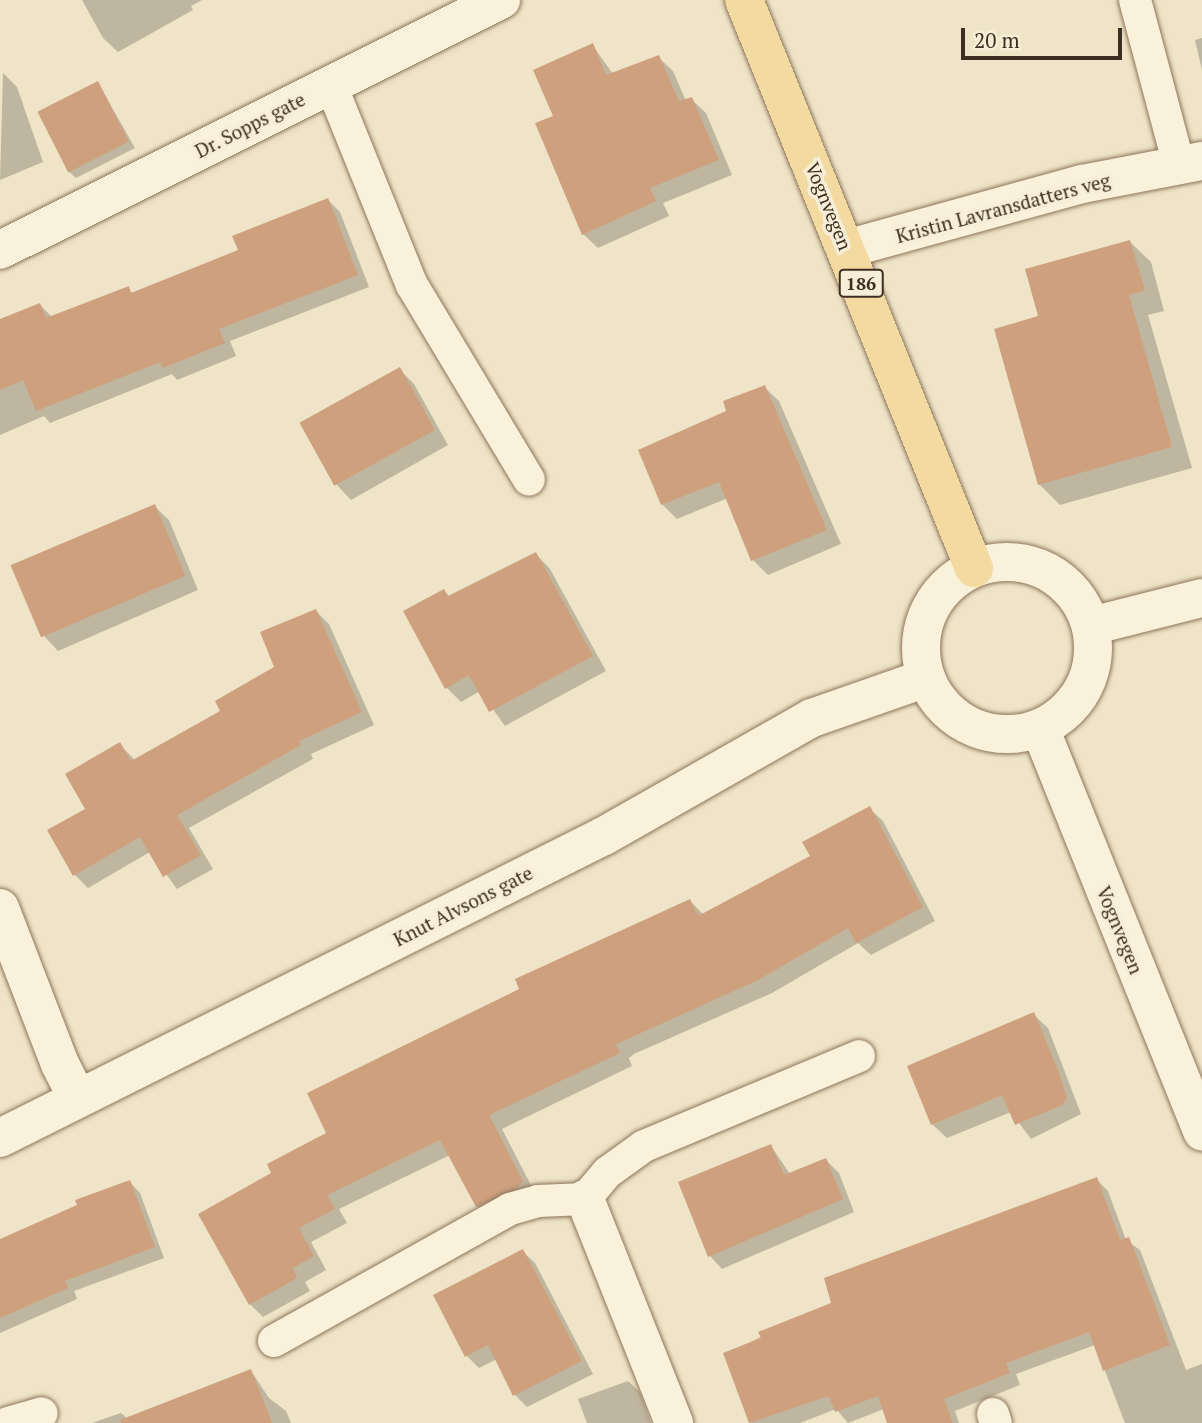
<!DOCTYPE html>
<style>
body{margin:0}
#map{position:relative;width:1202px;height:1423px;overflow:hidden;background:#efe4c7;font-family:"PT Serif",serif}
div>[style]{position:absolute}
.shadow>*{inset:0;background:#0003}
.building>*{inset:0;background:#cea07d;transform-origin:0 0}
.roads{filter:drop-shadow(0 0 2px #8c765c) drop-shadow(0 0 2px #8c765c)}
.service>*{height:32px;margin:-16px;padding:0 16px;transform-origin:16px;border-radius:16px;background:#faf1db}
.minor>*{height:38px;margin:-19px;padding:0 19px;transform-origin:19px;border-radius:19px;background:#faf1db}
.secondary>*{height:38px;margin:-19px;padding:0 19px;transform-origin:19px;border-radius:19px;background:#faf1db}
.secondary>.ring{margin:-19px;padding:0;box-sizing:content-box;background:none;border:38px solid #faf1db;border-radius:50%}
.primary>*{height:38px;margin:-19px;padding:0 19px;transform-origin:19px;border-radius:19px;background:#f2daa0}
span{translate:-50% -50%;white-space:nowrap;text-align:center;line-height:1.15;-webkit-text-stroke:7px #f7eed7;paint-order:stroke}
.shield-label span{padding:2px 5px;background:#f7eed7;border:2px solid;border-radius:5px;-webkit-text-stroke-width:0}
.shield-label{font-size:18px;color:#3c2e20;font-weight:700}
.street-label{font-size:19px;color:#3c2e20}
.scale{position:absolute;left:961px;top:28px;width:161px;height:32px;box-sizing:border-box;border:4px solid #3c2e20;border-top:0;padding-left:9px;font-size:21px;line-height:24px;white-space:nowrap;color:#3c2e20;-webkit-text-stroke:5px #f7eed7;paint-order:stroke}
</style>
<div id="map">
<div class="shadow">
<i style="clip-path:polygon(82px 0,202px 0,191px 6px,193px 10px,118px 52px,103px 38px)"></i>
<i style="clip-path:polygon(1202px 38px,1202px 70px,1195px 40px)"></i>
<i style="clip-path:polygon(593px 46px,613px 74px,658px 57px,673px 71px,686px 101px,691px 99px,706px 113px,732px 175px,663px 203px,669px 216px,598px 248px,583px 234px,555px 117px)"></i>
<i style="clip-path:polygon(3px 73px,17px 87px,43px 162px,0 180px)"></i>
<i style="clip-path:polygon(98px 83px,135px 148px,76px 178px,68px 171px)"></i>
<i style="clip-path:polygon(328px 200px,340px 212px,369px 287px,230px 341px,236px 356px,177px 380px,172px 374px,50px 423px,44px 416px,0 435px,0 321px,40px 305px,52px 317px,128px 288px,133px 294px,240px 251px)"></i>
<i style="clip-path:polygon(1130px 242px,1151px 262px,1164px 311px,1148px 315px,1192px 468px,1060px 505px,1039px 484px,1041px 317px)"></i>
<i style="clip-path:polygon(399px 369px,414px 384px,448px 445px,351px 500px,337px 485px,302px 424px)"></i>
<i style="clip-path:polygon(764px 387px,779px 401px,841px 544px,768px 575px,753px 560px,728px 498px,677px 519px,662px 504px,729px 412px)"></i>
<i style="clip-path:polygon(154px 506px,169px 520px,198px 590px,58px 651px,44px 636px)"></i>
<i style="clip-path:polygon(536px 554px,550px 569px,606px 671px,505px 726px,480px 691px,461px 702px,447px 688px,444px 591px,450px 597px)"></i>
<i style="clip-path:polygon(316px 611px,329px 624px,374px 725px,311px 754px,313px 759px,189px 828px,213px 869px,177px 889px,150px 852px,88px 888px,75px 875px,87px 810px,119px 744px,135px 760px,222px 712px,276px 667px)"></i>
<i style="clip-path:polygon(869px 808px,883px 821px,935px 921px,871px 955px,858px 943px,772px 993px,634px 1054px,629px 1058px,632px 1066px,502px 1129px,536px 1195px,491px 1220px,477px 1206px,450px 1155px,339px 1209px,347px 1223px,311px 1242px,326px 1270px,305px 1282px,310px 1291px,263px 1317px,250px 1304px,274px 1174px,522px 989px,690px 901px,704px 915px,812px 857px)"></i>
<i style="clip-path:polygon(1033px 1014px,1048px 1028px,1081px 1114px,1031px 1139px,1011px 1112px,947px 1138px,932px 1124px)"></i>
<i style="clip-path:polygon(771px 1146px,790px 1174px,826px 1160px,839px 1173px,854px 1212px,722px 1269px,710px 1256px)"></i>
<i style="clip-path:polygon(1096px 1179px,1108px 1191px,1126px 1240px,1140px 1250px,1186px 1370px,1202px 1364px,1202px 1423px,1125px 1423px,1095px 1345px,1016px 1374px,1020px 1385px,955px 1411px,959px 1423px,889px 1423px,884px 1409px,848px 1423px,836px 1409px,800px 1423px,751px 1423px,725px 1354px)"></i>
<i style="clip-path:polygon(130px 1182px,140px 1193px,164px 1258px,74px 1291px,77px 1299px,0 1333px,0 1241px)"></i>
<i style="clip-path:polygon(522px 1251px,535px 1263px,593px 1374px,527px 1407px,515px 1395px,497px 1359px,479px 1368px,467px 1356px)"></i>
<i style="clip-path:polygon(251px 1371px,269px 1398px,286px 1411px,291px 1423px,92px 1423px,121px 1413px,128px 1419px)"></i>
<i style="clip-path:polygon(628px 1381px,640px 1392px,651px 1423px,587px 1423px,578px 1399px)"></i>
</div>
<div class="building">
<i style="clip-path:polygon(593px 43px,606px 75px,659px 55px,679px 101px,692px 97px,719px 160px,650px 188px,656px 201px,582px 235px,535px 123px,553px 116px,533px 70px)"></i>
<i style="left:98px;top:81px;width:68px;height:68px;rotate:63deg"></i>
<i style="clip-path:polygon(328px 198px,358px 275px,219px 329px,225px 343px,163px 368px,160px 362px,36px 411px,23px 380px,0 390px,0 319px,40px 303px,46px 318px,129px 286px,131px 293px,238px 250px,232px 236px)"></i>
<i style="clip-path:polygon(1130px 240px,1145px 290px,1129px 295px,1172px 447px,1038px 485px,994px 329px,1038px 316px,1025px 269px)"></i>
<i style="left:400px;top:367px;width:72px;height:115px;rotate:61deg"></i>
<i style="clip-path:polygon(765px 385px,827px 530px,751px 561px,719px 482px,661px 505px,638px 450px,726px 411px,723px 401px)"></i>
<i style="left:155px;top:504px;width:78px;height:157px;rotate:67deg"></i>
<i style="clip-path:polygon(536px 552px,593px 656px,489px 712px,469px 675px,445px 689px,403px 611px,444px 589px,448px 596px)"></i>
<i style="clip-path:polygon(316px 609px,362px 712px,299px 741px,301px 745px,177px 815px,201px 855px,163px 877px,140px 837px,73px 876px,47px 830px,85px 809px,65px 774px,120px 742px,131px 761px,220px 711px,215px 701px,274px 667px,260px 632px)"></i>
<i style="clip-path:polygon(870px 806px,923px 907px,856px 943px,848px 928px,758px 980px,621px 1042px,616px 1044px,620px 1053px,489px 1115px,523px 1181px,518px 1188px,476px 1207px,440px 1140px,327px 1195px,335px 1209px,299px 1228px,314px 1256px,293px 1268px,297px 1278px,249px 1305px,198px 1214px,271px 1173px,267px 1164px,326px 1133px,307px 1093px,519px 989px,515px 979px,690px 899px,698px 916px,810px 856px,802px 842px)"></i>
<i style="clip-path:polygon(1034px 1012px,1059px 1073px,1067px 1098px,1062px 1105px,1015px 1125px,1002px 1095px,931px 1125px,907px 1066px)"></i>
<i style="clip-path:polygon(771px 1144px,784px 1175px,826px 1158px,843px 1199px,708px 1257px,678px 1182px)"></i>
<i style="clip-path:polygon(1097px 1177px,1120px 1240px,1129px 1237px,1170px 1345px,1103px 1371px,1089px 1332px,1006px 1363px,1010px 1373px,944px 1399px,953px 1423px,887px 1423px,878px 1396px,835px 1412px,829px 1396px,749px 1423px,723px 1353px,761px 1338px,758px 1332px,831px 1303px,824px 1278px)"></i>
<i style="clip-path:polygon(130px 1180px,155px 1247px,65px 1281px,68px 1288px,0 1318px,0 1239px,77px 1205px,75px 1200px)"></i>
<i style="clip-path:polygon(523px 1249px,582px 1361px,513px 1396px,488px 1345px,465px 1357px,433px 1295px)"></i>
<i style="clip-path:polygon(251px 1369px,272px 1423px,121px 1423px,120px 1420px)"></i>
</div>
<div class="roads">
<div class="service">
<i style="left:1135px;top:0;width:171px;rotate:75.1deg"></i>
<i style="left:331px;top:85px;width:216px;rotate:68deg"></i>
<i style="left:412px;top:285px;width:227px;rotate:59deg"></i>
<i style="left:274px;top:1341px;width:270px;rotate:-29.2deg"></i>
<i style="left:510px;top:1209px;width:29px;rotate:-16deg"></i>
<i style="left:538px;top:1201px;width:47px;rotate:-2.4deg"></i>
<i style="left:585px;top:1199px;width:35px;rotate:-50deg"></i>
<i style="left:608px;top:1172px;width:44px;rotate:-35.8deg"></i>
<i style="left:644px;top:1146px;width:233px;rotate:-22.7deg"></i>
<i style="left:993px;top:1414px;width:9px;rotate:72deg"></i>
<i style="left:8px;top:1423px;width:35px;rotate:-16deg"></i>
</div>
<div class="minor">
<i style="left:846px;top:249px;width:245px;rotate:-15.4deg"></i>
<i style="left:1082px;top:184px;width:122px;rotate:-10.9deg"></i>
<i style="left:0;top:250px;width:560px;rotate:-26.52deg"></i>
<i style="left:0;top:908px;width:167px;rotate:69deg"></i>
<i style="left:60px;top:1064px;width:39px;rotate:63deg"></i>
<i style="left:585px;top:1199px;width:241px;rotate:68.3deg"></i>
</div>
<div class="secondary">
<i class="ring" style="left:921px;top:562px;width:134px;height:134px"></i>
<i style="left:1091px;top:626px;width:114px;rotate:-14.2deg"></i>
<i style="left:1040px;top:728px;width:435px;rotate:68.1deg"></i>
<i style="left:0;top:1138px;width:675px;rotate:-26.57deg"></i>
<i style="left:604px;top:836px;width:239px;rotate:-29.6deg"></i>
<i style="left:812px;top:718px;width:121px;rotate:-19.3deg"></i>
</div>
<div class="primary">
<i style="left:744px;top:0;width:613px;rotate:67.96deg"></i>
</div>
</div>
<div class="shield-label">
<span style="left:861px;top:283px">186</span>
</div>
<div class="street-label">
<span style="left:250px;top:125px;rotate:-27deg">Dr. Sopps gate</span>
<span style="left:829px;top:206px;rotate:68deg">Vognvegen</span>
<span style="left:1003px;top:208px;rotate:-15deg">Kristin Lavransdatters veg</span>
<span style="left:463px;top:906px;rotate:-27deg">Knut Alvsons gate</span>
<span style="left:1120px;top:930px;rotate:68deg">Vognvegen</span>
</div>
<div class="scale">20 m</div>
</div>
